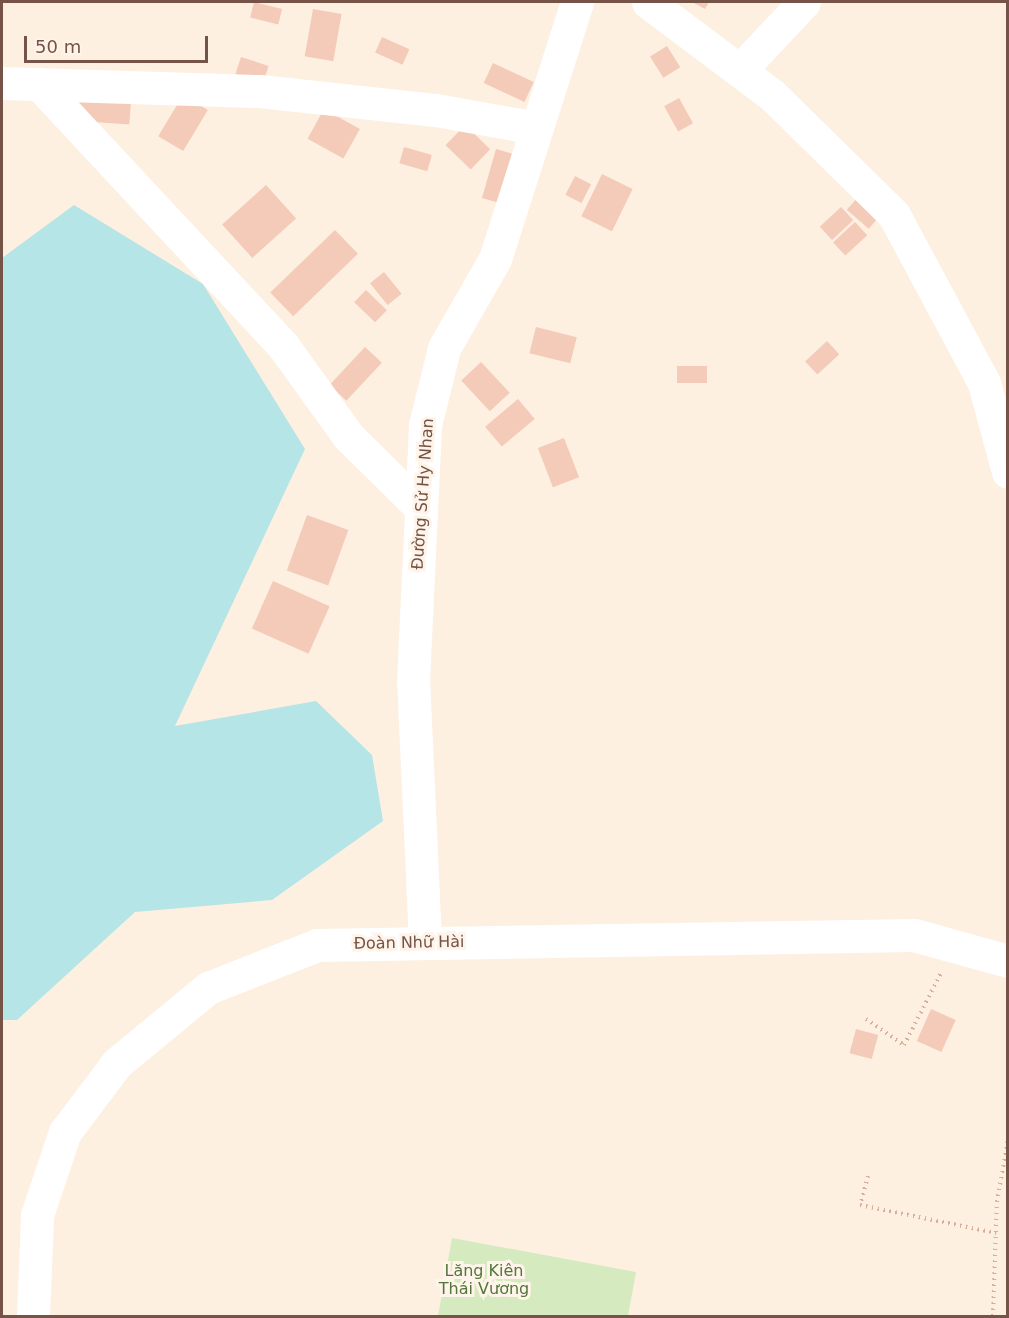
<!DOCTYPE html>
<meta charset="utf-8">
<style>
body{margin:0}
#map{position:relative;width:1009px;height:1318px;overflow:hidden;background:#fdf0e1;font-family:"DejaVu Sans",sans-serif}
div>[style]{position:absolute}
.green>*{inset:0;background:#d5ebbf}
.water>*{inset:0;background:#b5e5e7}
.building>*{inset:0;background:#f4cab8;transform-origin:0 0}
.path>*{height:4px;margin-top:-2px;transform-origin:0;background:repeating-linear-gradient(90deg,#d9ad9b 0 1.5px,transparent 0 6px)}
.minor>*{height:33px;margin:-16.5px;padding:0 16.5px;transform-origin:16.5px;border-radius:16.5px;background:#fff}
span{translate:-50% -50%;white-space:nowrap;text-align:center;line-height:1.15;-webkit-text-stroke:6px #fff4e9;paint-order:stroke}
.street-label{font-size:16px;color:#765347}
.park-label{font-size:16px;color:#52763c}
.frame{position:absolute;inset:0;border:3px solid #765347;pointer-events:none}
.scale{position:absolute;left:24px;top:36px;width:184px;height:27px;box-sizing:border-box;border:3px solid #765347;border-top:0;padding-left:8px;font-size:18px;line-height:21px;white-space:nowrap;color:#765347;-webkit-text-stroke:4px #fff4e9;paint-order:stroke}
</style>
<div id="map">
<div class="green">
<i style="clip-path:polygon(452px 1238px,636px 1272px,628px 1316px,438px 1316px)"></i>
</div>
<div class="water">
<i style="clip-path:polygon(74px 205px,203px 284px,305px 449px,175px 726px,316px 701px,372px 755px,383px 821px,272px 900px,135px 912px,17px 1020px,2px 1020px,2px 258px)"></i>
</div>
<div class="building">
<i style="left:254px;top:2px;width:29px;height:16px;rotate:14deg"></i>
<i style="clip-path:polygon(692px 2px,709px 2px,705px 9px)"></i>
<i style="left:313px;top:9px;width:29px;height:48px;rotate:10deg"></i>
<i style="left:382px;top:37px;width:30px;height:17px;rotate:24deg"></i>
<i style="left:667px;top:46px;width:25px;height:20px;rotate:58deg"></i>
<i style="left:241px;top:57px;width:29px;height:18px;rotate:18deg"></i>
<i style="left:493px;top:63px;width:45px;height:22px;rotate:25deg"></i>
<i style="left:183px;top:95px;width:29px;height:48px;rotate:31deg"></i>
<i style="left:67px;top:98px;width:64px;height:22px;rotate:4deg"></i>
<i style="left:679px;top:98px;width:29px;height:17px;rotate:61deg"></i>
<i style="left:324px;top:109px;width:41px;height:34px;rotate:29deg"></i>
<i style="left:465px;top:125px;width:35px;height:28px;rotate:44deg"></i>
<i style="left:404px;top:147px;width:29px;height:17px;rotate:16deg"></i>
<i style="left:496px;top:149px;width:22px;height:51px;rotate:16deg"></i>
<i style="left:602px;top:174px;width:34px;height:47px;rotate:26deg"></i>
<i style="left:575px;top:176px;width:18px;height:21px;rotate:27deg"></i>
<i style="left:266px;top:185px;width:45px;height:59px;rotate:48deg"></i>
<i style="left:858px;top:197px;width:29px;height:17px;rotate:41deg"></i>
<i style="left:841px;top:207px;width:18px;height:29px;rotate:47deg"></i>
<i style="left:855px;top:222px;width:18px;height:30px;rotate:47deg"></i>
<i style="left:335px;top:230px;width:33px;height:90px;rotate:46deg"></i>
<i style="left:384px;top:272px;width:28px;height:18px;rotate:51deg"></i>
<i style="left:366px;top:290px;width:29px;height:17px;rotate:44deg"></i>
<i style="left:536px;top:327px;width:42px;height:27px;rotate:14deg"></i>
<i style="left:827px;top:341px;width:18px;height:30px;rotate:47deg"></i>
<i style="left:365px;top:347px;width:23px;height:52px;rotate:43deg"></i>
<i style="left:481px;top:362px;width:42px;height:27px;rotate:47deg"></i>
<i style="left:677px;top:366px;width:30px;height:17px"></i>
<i style="left:518px;top:399px;width:26px;height:43px;rotate:50deg"></i>
<i style="left:564px;top:438px;width:42px;height:28px;rotate:69deg"></i>
<i style="left:307px;top:515px;width:44px;height:59px;rotate:20deg"></i>
<i style="left:273px;top:581px;width:62px;height:52px;rotate:24deg"></i>
<i style="left:931px;top:1009px;width:27px;height:35px;rotate:24deg"></i>
<i style="left:856px;top:1029px;width:23px;height:25px;rotate:15deg"></i>
</div>
<div class="path">
<i style="left:866px;top:1019px;width:46px;rotate:34.4deg"></i>
<i style="left:904px;top:1045px;width:83px;rotate:-62.8deg"></i>
<i style="left:868px;top:1176px;width:30px;rotate:105deg"></i>
<i style="left:860px;top:1205px;width:139px;rotate:11.6deg"></i>
<i style="left:993px;top:1316px;width:114px;rotate:-88deg"></i>
<i style="left:997px;top:1202px;width:64px;rotate:-80.1deg"></i>
</div>
<div class="minor">
<i style="left:648px;top:2px;width:155px;rotate:36.9deg"></i>
<i style="left:772px;top:95px;width:171px;rotate:44.5deg"></i>
<i style="left:894px;top:215px;width:191px;rotate:61.8deg"></i>
<i style="left:984px;top:383px;width:92px;rotate:74.9deg"></i>
<i style="left:740px;top:70px;width:93px;rotate:-46.7deg"></i>
<i style="left:2px;top:83px;width:258px;rotate:1.8deg"></i>
<i style="left:260px;top:91px;width:177px;rotate:6.2deg"></i>
<i style="left:436px;top:110px;width:102px;rotate:10.2deg"></i>
<i style="left:39px;top:84px;width:359px;rotate:47deg"></i>
<i style="left:284px;top:347px;width:111px;rotate:54.2deg"></i>
<i style="left:349px;top:437px;width:101px;rotate:44.6deg"></i>
<i style="left:425px;top:942px;width:261px;rotate:-92.6deg"></i>
<i style="left:413px;top:681px;width:256px;rotate:-87.3deg"></i>
<i style="left:425px;top:425px;width:79px;rotate:-76.1deg"></i>
<i style="left:444px;top:348px;width:103px;rotate:-60.2deg"></i>
<i style="left:495px;top:259px;width:270px;rotate:-72.3deg"></i>
<i style="left:33px;top:1316px;width:101px;rotate:-87.7deg"></i>
<i style="left:37px;top:1215px;width:88px;rotate:-71.4deg"></i>
<i style="left:65px;top:1132px;width:86px;rotate:-53deg"></i>
<i style="left:117px;top:1063px;width:118px;rotate:-39.5deg"></i>
<i style="left:208px;top:988px;width:117px;rotate:-21.5deg"></i>
<i style="left:317px;top:945px;width:597px;rotate:-0.96deg"></i>
<i style="left:914px;top:935px;width:98px;rotate:15.5deg"></i>
</div>
<div class="street-label">
<span style="left:423px;top:494px;rotate:-86deg">Đường Sử Hy Nhan</span>
<span style="left:409px;top:943px;rotate:-1deg">Đoàn Nhữ Hài</span>
</div>
<div class="park-label">
<span style="left:484px;top:1280px">Lăng Kiên<br>Thái Vương</span>
</div>
<div class="frame"></div>
<div class="scale">50 m</div>
</div>
